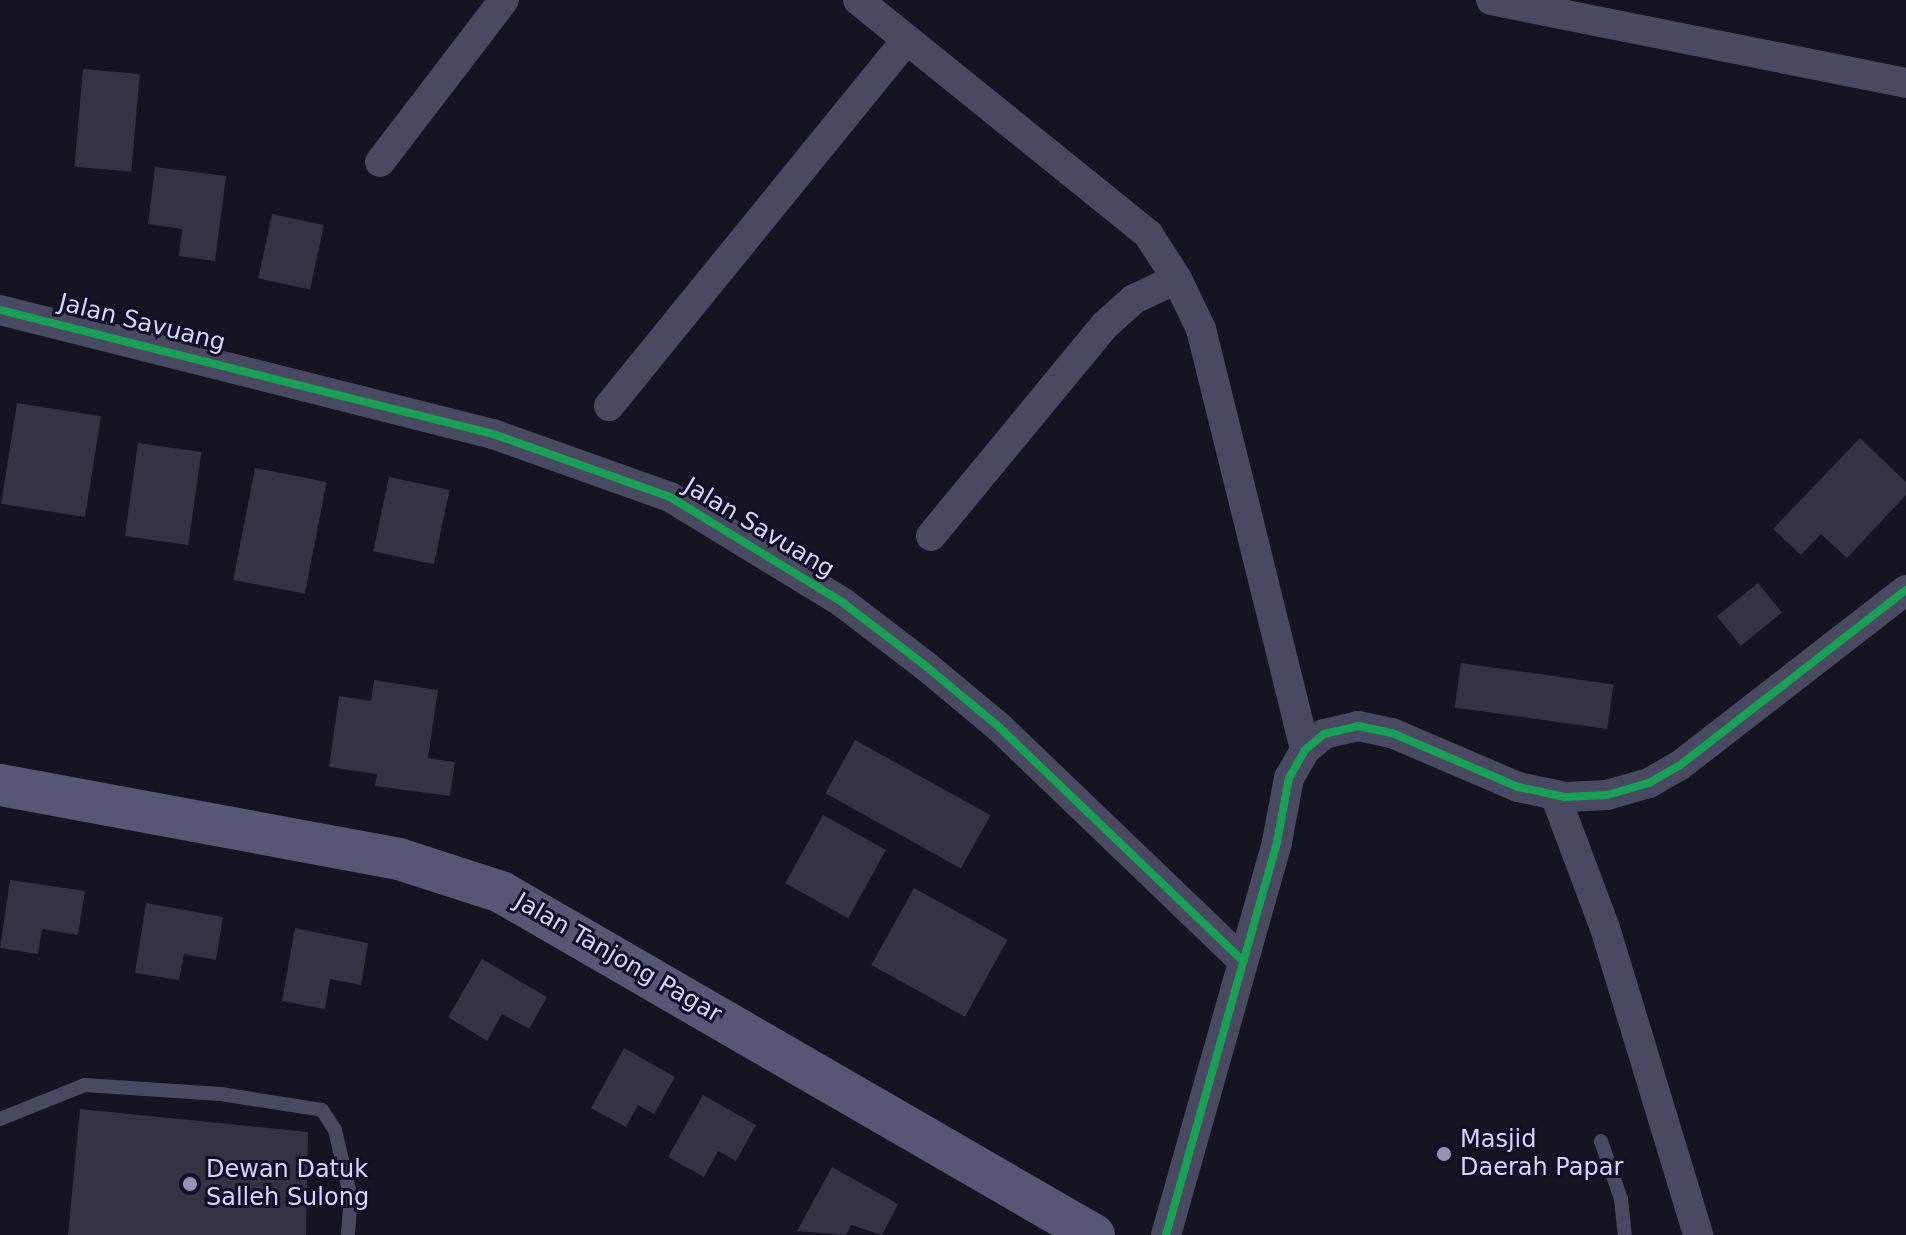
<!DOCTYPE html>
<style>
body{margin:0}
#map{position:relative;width:1906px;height:1235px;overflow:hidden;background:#161421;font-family:"DejaVu Sans",sans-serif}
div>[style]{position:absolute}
.building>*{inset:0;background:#343243;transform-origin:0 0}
.lane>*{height:14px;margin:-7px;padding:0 7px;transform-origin:7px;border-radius:7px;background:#4a4962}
.street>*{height:30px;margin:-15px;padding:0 15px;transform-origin:15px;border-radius:15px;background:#4a4962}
.secondary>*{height:42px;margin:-21px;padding:0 21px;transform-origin:21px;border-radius:21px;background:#575674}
.cycleway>*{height:8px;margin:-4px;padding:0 4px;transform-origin:4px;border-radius:4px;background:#1a9f57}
.dots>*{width:22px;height:22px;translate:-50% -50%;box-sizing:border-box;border:4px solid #130f26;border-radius:50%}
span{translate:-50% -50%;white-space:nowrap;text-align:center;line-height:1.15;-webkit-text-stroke:6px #130f26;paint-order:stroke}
.street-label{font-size:24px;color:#d9d4ff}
.poi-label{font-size:24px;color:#d9d4ff}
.left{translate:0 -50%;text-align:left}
</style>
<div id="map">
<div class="building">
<i style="left:83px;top:69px;width:57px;height:98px;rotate:5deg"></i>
<i style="clip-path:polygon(155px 167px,226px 176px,215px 261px,179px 256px,182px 229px,148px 224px)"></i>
<i style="left:272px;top:214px;width:53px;height:66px;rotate:12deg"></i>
<i style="left:17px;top:403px;width:85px;height:102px;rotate:9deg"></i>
<i style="clip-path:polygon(1860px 438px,1906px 482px,1906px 495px,1847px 558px,1821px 534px,1801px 555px,1773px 529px)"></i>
<i style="left:138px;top:443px;width:64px;height:94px;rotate:8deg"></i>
<i style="left:255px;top:468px;width:73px;height:114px;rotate:11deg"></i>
<i style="left:389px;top:477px;width:62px;height:76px;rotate:12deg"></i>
<i style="left:1758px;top:583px;width:38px;height:53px;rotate:51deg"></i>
<i style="left:1461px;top:663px;width:154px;height:45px;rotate:8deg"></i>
<i style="clip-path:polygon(374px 680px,438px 690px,428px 758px,455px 762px,450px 796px,375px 786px,377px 774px,329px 767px,339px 696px,371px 701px)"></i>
<i style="left:855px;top:740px;width:155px;height:61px;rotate:29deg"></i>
<i style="left:823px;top:815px;width:72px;height:78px;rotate:29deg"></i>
<i style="clip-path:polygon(10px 880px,85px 891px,78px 935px,42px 929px,38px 954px,0 948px)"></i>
<i style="left:914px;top:888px;width:107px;height:88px;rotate:29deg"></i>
<i style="clip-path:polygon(146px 903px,223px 917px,216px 960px,184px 954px,179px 980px,135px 973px)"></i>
<i style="clip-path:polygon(295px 928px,368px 943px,361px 985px,330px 979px,325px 1009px,282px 1001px)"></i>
<i style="clip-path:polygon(482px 959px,547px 997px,529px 1029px,502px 1014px,487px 1041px,448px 1017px)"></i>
<i style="clip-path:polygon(624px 1048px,675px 1077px,654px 1114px,638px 1105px,626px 1127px,591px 1108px)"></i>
<i style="clip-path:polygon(703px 1095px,756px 1125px,736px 1161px,718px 1151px,704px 1177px,668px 1157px)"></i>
<i style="clip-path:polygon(80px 1109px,308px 1132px,306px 1235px,68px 1235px)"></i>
<i style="clip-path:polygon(832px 1167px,898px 1204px,882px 1235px,851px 1225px,846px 1235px,797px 1231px)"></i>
</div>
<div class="lane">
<i style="left:0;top:1119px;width:92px;rotate:-21.8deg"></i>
<i style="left:85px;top:1085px;width:136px;rotate:3.8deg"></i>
<i style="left:221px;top:1094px;width:102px;rotate:9deg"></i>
<i style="left:322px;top:1110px;width:24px;rotate:57deg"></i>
<i style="left:335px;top:1130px;width:70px;rotate:76.8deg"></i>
<i style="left:351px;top:1198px;width:37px;rotate:95deg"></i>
<i style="left:1601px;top:1141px;width:61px;rotate:71deg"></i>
<i style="left:1621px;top:1199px;width:36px;rotate:84deg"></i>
</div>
<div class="street">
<i style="left:858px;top:0;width:373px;rotate:38.9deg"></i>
<i style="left:1148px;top:234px;width:54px;rotate:57.2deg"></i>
<i style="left:1177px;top:279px;width:55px;rotate:64.4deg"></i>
<i style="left:1201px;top:329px;width:434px;rotate:76.1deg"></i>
<i style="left:1491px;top:0;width:423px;rotate:11.3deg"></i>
<i style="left:380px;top:162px;width:204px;rotate:-52.6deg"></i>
<i style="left:0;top:310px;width:508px;rotate:14.12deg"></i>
<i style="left:493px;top:434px;width:188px;rotate:19.6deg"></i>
<i style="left:670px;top:497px;width:202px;rotate:31.4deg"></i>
<i style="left:842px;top:602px;width:107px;rotate:37.4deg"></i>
<i style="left:927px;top:667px;width:94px;rotate:39.8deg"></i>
<i style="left:999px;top:727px;width:335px;rotate:43.8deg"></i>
<i style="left:609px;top:406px;width:471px;rotate:-50.9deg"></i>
<i style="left:931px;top:536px;width:272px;rotate:-50.5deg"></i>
<i style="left:1104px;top:326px;width:40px;rotate:-42deg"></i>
<i style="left:1134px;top:299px;width:47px;rotate:-24.9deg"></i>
<i style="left:1555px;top:795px;width:142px;rotate:69.4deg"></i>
<i style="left:1605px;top:928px;width:321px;rotate:73.1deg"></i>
<i style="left:1166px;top:1235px;width:408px;rotate:-74.2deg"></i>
<i style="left:1277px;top:842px;width:65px;rotate:-79.4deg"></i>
<i style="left:1289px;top:778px;width:32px;rotate:-60deg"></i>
<i style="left:1305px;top:750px;width:25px;rotate:-40deg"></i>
<i style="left:1324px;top:734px;width:35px;rotate:-13deg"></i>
<i style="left:1358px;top:726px;width:35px;rotate:12deg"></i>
<i style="left:1392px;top:733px;width:137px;rotate:23.2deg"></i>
<i style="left:1518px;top:787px;width:48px;rotate:12deg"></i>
<i style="left:1565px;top:797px;width:42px;rotate:-2.7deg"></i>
<i style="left:1607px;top:795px;width:44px;rotate:-15.9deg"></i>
<i style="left:1649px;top:783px;width:34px;rotate:-30deg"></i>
<i style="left:1679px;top:766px;width:287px;rotate:-37.8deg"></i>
</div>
<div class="secondary">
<i style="left:0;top:785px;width:406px;rotate:10.5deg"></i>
<i style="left:399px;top:859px;width:107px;rotate:17.9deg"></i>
<i style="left:501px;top:892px;width:685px;rotate:30.05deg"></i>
</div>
<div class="cycleway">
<i style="left:0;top:310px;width:508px;rotate:14.12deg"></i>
<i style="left:493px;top:434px;width:188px;rotate:19.6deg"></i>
<i style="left:670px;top:497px;width:202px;rotate:31.4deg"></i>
<i style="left:842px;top:602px;width:107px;rotate:37.4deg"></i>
<i style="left:927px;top:667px;width:94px;rotate:39.8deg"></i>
<i style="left:999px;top:727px;width:335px;rotate:43.8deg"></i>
<i style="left:1166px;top:1235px;width:408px;rotate:-74.2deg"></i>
<i style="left:1277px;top:842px;width:65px;rotate:-79.4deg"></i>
<i style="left:1289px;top:778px;width:32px;rotate:-60deg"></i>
<i style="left:1305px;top:750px;width:25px;rotate:-40deg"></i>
<i style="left:1324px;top:734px;width:35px;rotate:-13deg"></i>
<i style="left:1358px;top:726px;width:35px;rotate:12deg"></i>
<i style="left:1392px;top:733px;width:137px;rotate:23.2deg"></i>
<i style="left:1518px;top:787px;width:48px;rotate:12deg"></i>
<i style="left:1565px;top:797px;width:42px;rotate:-2.7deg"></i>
<i style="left:1607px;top:795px;width:44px;rotate:-15.9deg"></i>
<i style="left:1649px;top:783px;width:34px;rotate:-30deg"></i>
<i style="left:1679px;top:766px;width:287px;rotate:-37.8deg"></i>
</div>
<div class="dots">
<i style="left:1444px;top:1154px;background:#9591b1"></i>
<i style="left:190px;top:1184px;background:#9591b1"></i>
</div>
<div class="street-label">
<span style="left:142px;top:323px;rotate:14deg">Jalan Savuang</span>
<span style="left:759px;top:528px;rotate:31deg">Jalan Savuang</span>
<span style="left:618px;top:958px;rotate:30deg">Jalan Tanjong Pagar</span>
</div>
<div class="poi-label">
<span class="left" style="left:1460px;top:1154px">Masjid<br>Daerah Papar</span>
<span class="left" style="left:206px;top:1184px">Dewan Datuk<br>Salleh Sulong</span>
</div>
</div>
